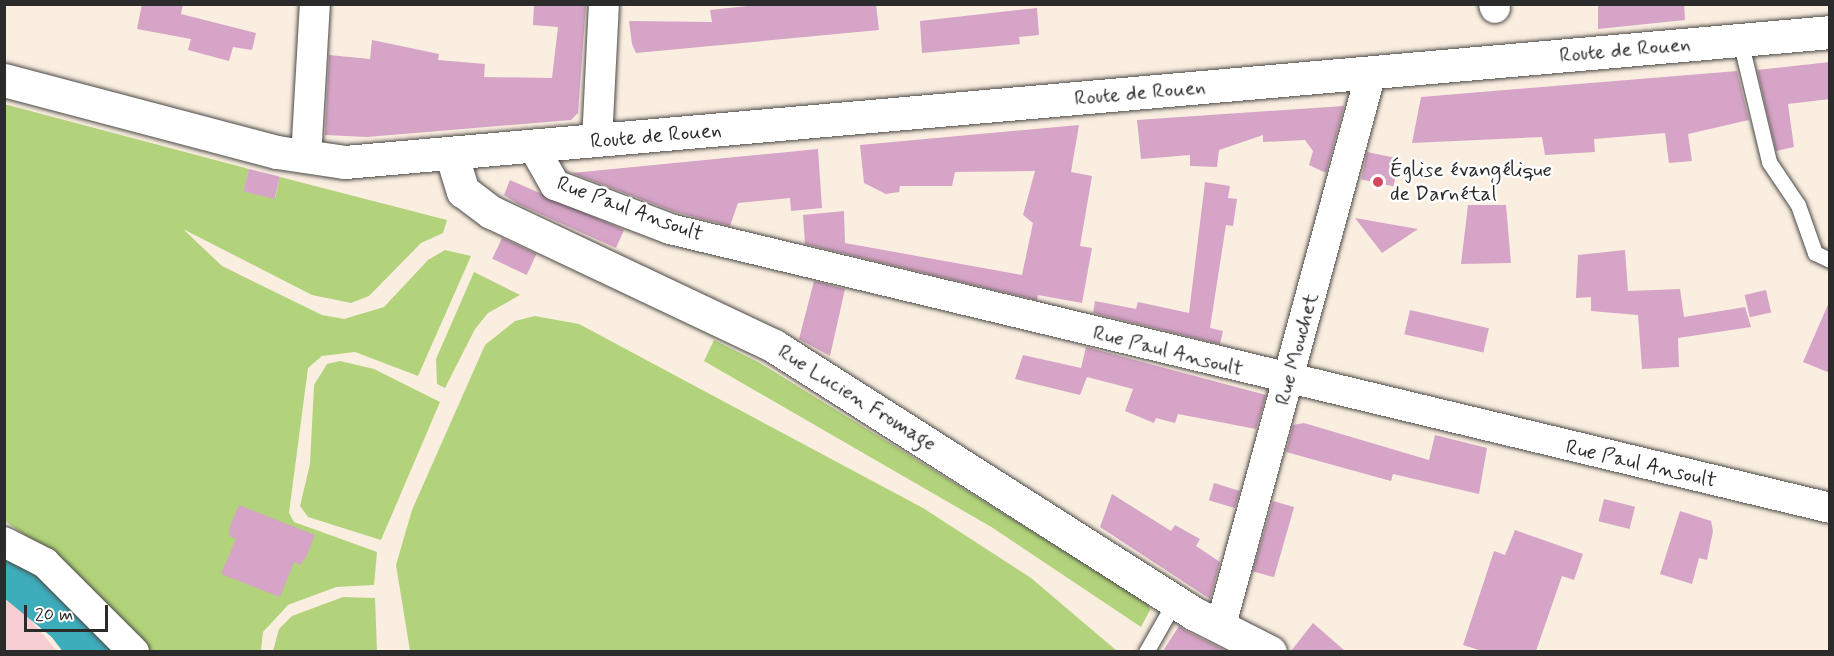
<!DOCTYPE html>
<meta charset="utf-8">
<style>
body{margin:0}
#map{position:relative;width:1834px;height:656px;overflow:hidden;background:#faeee0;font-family:Mynerve,sans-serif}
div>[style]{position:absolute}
.built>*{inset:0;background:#f7cfd2}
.green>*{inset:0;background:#b2d37b}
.river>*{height:51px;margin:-25.5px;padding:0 25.5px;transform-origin:25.5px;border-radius:25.5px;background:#3eadbb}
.building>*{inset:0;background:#d6a4c6;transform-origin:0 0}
.roads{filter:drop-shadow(0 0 2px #4a4846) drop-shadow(0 0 2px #4a4846)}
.service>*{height:15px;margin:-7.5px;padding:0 7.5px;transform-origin:7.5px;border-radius:7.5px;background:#fff}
.minor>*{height:30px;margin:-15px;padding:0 15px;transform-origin:15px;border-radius:15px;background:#fff}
.tertiary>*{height:33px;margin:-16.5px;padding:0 16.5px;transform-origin:16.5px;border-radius:16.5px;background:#fff}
.dots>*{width:16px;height:16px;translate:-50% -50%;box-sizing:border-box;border:3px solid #fff;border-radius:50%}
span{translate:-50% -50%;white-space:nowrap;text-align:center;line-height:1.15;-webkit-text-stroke:5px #fff;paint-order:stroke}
.street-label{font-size:21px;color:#2b2b2b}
.poi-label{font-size:21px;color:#2b2b2b}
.left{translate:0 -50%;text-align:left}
.frame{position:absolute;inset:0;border:6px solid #2b2b2b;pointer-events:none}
.scale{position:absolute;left:24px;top:605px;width:84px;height:27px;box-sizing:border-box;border:3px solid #2b2b2b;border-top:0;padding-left:8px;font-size:18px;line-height:21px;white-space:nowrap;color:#2b2b2b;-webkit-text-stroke:4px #fff;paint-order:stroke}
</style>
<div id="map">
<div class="built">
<i style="clip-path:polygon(5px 590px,57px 651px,5px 651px)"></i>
</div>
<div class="green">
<i style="clip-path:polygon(4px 104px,249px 169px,244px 191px,275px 198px,280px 177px,447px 220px,443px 233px,421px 243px,369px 296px,351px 303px,312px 295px,183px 229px,222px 266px,322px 315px,344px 319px,384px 307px,428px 260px,445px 250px,471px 256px,418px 376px,355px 352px,322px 356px,308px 368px,289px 513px,294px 522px,377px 552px,374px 585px,336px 587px,288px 605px,263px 632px,261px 651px,150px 651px,41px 547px,5px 521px)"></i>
<i style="clip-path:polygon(474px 272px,520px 295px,488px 313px,475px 329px,445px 388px,437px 384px,436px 359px)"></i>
<i style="clip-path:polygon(535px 316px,579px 324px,923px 508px,1031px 578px,1117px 651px,410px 651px,396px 565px,412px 510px,485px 345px,515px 321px)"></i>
<i style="clip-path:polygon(714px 340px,760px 363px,1147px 602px,1150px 610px,1141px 627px,993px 528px,704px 361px)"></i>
<i style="clip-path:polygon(340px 361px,374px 369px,440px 402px,381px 540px,308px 517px,300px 506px,310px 464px,314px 385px,327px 364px)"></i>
<i style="clip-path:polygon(343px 597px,375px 598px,377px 651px,273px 651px,279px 629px,292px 616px)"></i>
</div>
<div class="river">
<i style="left:4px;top:565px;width:85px;rotate:39.3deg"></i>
<i style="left:70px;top:619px;width:41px;rotate:52.9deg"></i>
</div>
<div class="building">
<i style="clip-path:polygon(142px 4px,183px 4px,181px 14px,256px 33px,252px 50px,233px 47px,229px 61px,188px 50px,191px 39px,137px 29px)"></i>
<i style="clip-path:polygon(534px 4px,586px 4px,578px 113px,571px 120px,367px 137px,325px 135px,329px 55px,370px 59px,372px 40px,439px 54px,438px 60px,485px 64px,484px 77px,552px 78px,558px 27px,533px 25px)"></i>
<i style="clip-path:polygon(766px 4px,876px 4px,879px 30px,636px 53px,632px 44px,629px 21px,712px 22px,710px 10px)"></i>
<i style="clip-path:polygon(1598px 4px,1684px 4px,1685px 20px,1598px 29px)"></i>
<i style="clip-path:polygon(1037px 8px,1039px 35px,1019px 37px,1020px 44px,922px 53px,920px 21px)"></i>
<i style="clip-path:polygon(1830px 62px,1830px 99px,1788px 104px,1794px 147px,1776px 151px,1757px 70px)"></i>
<i style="clip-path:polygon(1737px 71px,1749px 120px,1688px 134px,1692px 161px,1669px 163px,1665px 133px,1594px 139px,1595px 152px,1545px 155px,1542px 137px,1412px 143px,1421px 97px)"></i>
<i style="clip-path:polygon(1344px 106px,1326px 173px,1309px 165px,1313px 151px,1305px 140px,1263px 142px,1263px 135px,1219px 150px,1217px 167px,1190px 166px,1190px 155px,1141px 159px,1137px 120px)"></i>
<i style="clip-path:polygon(1079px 125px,1071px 172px,1092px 176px,1080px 246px,1092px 248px,1082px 303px,1038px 295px,1037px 300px,805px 244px,803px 215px,844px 211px,845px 243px,1022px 275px,1033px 223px,1023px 215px,1035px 171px,955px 172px,952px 186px,900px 186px,899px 192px,886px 194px,864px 183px,860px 145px)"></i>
<i style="clip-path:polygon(818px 149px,822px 208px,791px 211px,790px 198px,738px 203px,730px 226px,675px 212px,572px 173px)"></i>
<i style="left:1367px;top:152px;width:33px;height:28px;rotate:12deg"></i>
<i style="left:249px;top:169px;width:32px;height:23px;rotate:14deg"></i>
<i style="clip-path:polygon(510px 180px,624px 230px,616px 248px,518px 204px,504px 195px)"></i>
<i style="clip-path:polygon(1205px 182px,1230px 186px,1228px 198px,1237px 199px,1233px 226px,1226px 225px,1210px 328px,1223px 331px,1220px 344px,1093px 313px,1095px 301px,1136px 309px,1138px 302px,1189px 313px)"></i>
<i style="clip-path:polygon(1468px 205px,1506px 205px,1511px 263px,1461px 264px)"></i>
<i style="clip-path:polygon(1355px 218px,1418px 229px,1382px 253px)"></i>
<i style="left:502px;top:238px;width:38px;height:23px;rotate:25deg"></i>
<i style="clip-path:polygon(1625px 250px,1628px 291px,1680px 289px,1684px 317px,1745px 307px,1751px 327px,1678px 338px,1679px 367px,1642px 369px,1638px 315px,1591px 311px,1591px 297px,1576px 298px,1578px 255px)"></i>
<i style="clip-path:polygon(814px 281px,845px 289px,830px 356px,799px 339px)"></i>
<i style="left:1766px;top:290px;width:23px;height:22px;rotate:77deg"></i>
<i style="clip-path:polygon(1830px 300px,1830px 373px,1803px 362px)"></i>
<i style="left:1410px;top:310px;width:81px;height:25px;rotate:13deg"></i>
<i style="clip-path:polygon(1086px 347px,1266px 395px,1256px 429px,1178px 414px,1175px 423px,1156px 418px,1154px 423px,1125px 411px,1133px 389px,1087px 377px,1080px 395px,1015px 379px,1023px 355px,1081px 368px)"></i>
<i style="clip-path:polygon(1304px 423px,1429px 460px,1435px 435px,1487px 448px,1479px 494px,1393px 474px,1391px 481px,1286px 452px,1293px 425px)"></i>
<i style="left:1214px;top:483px;width:27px;height:18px;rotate:17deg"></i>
<i style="clip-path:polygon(1112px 494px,1171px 531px,1175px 525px,1200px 539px,1196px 546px,1220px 562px,1210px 599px,1100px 527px)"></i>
<i style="left:1604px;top:499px;width:32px;height:23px;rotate:14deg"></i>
<i style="left:1273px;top:501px;width:22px;height:73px;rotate:16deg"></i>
<i style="clip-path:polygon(239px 505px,315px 535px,306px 557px,300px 565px,294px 562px,280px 597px,221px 574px,236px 539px,229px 536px,230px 526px)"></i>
<i style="clip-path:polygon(1680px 511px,1711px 521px,1713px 531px,1707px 560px,1699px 558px,1692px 584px,1660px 574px)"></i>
<i style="clip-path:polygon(1515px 530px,1583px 554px,1574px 580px,1562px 576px,1536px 651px,1482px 651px,1463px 645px,1494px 551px,1505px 555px)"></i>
<i style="clip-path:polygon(1313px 623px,1345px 651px,1291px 651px)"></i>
<i style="clip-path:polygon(1179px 626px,1186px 631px,1226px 651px,1163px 651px)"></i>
</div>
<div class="roads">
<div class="service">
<i style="left:1740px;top:40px;width:125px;rotate:76.6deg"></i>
<i style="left:1769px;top:162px;width:52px;rotate:56deg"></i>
<i style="left:1798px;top:205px;width:51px;rotate:70.5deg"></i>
<i style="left:1815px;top:253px;width:17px;rotate:25deg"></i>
<i style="left:1146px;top:652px;width:59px;rotate:-60.4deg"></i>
</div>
<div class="minor">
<i style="left:1494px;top:4px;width:4px;rotate:76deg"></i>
<i style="left:597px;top:141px;width:137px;rotate:-87.1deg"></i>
<i style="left:534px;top:148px;width:43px;rotate:60.4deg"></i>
<i style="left:555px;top:185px;width:123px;rotate:20.9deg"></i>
<i style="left:670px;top:229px;width:1193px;rotate:13.52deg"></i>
<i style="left:306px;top:158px;width:154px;rotate:-86.7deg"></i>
<i style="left:4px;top:542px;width:46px;rotate:27.1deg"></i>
<i style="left:45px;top:563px;width:126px;rotate:45deg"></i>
<i style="left:1221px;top:625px;width:572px;rotate:-74.8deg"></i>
</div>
<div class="tertiary">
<i style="left:4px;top:80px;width:282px;rotate:14.8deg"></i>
<i style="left:277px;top:152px;width:69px;rotate:8.4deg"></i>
<i style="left:345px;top:162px;width:1491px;rotate:-5deg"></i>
<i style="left:452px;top:156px;width:37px;rotate:73deg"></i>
<i style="left:463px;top:191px;width:35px;rotate:37deg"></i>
<i style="left:491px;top:212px;width:313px;rotate:25.3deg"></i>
<i style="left:774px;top:346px;width:499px;rotate:32.5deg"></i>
<i style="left:1195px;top:614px;width:84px;rotate:26.9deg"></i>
</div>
</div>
<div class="dots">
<i style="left:1378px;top:182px;background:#d1495b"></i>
</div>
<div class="street-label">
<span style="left:1625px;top:50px;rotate:-5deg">Route de Rouen</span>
<span style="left:1140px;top:93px;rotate:-5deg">Route de Rouen</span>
<span style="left:656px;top:136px;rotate:-5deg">Route de Rouen</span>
<span style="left:630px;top:209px;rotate:20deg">Rue Paul Ansoult</span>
<span style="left:1297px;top:349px;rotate:-75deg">Rue Mouchet</span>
<span style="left:1168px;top:351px;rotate:14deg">Rue Paul Ansoult</span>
<span style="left:857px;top:398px;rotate:32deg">Rue Lucien Fromage</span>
<span style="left:1641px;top:464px;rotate:13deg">Rue Paul Ansoult</span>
</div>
<div class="poi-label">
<span class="left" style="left:1390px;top:182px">Église évangélique<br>de Darnétal</span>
</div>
<div class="frame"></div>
<div class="scale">20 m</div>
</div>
